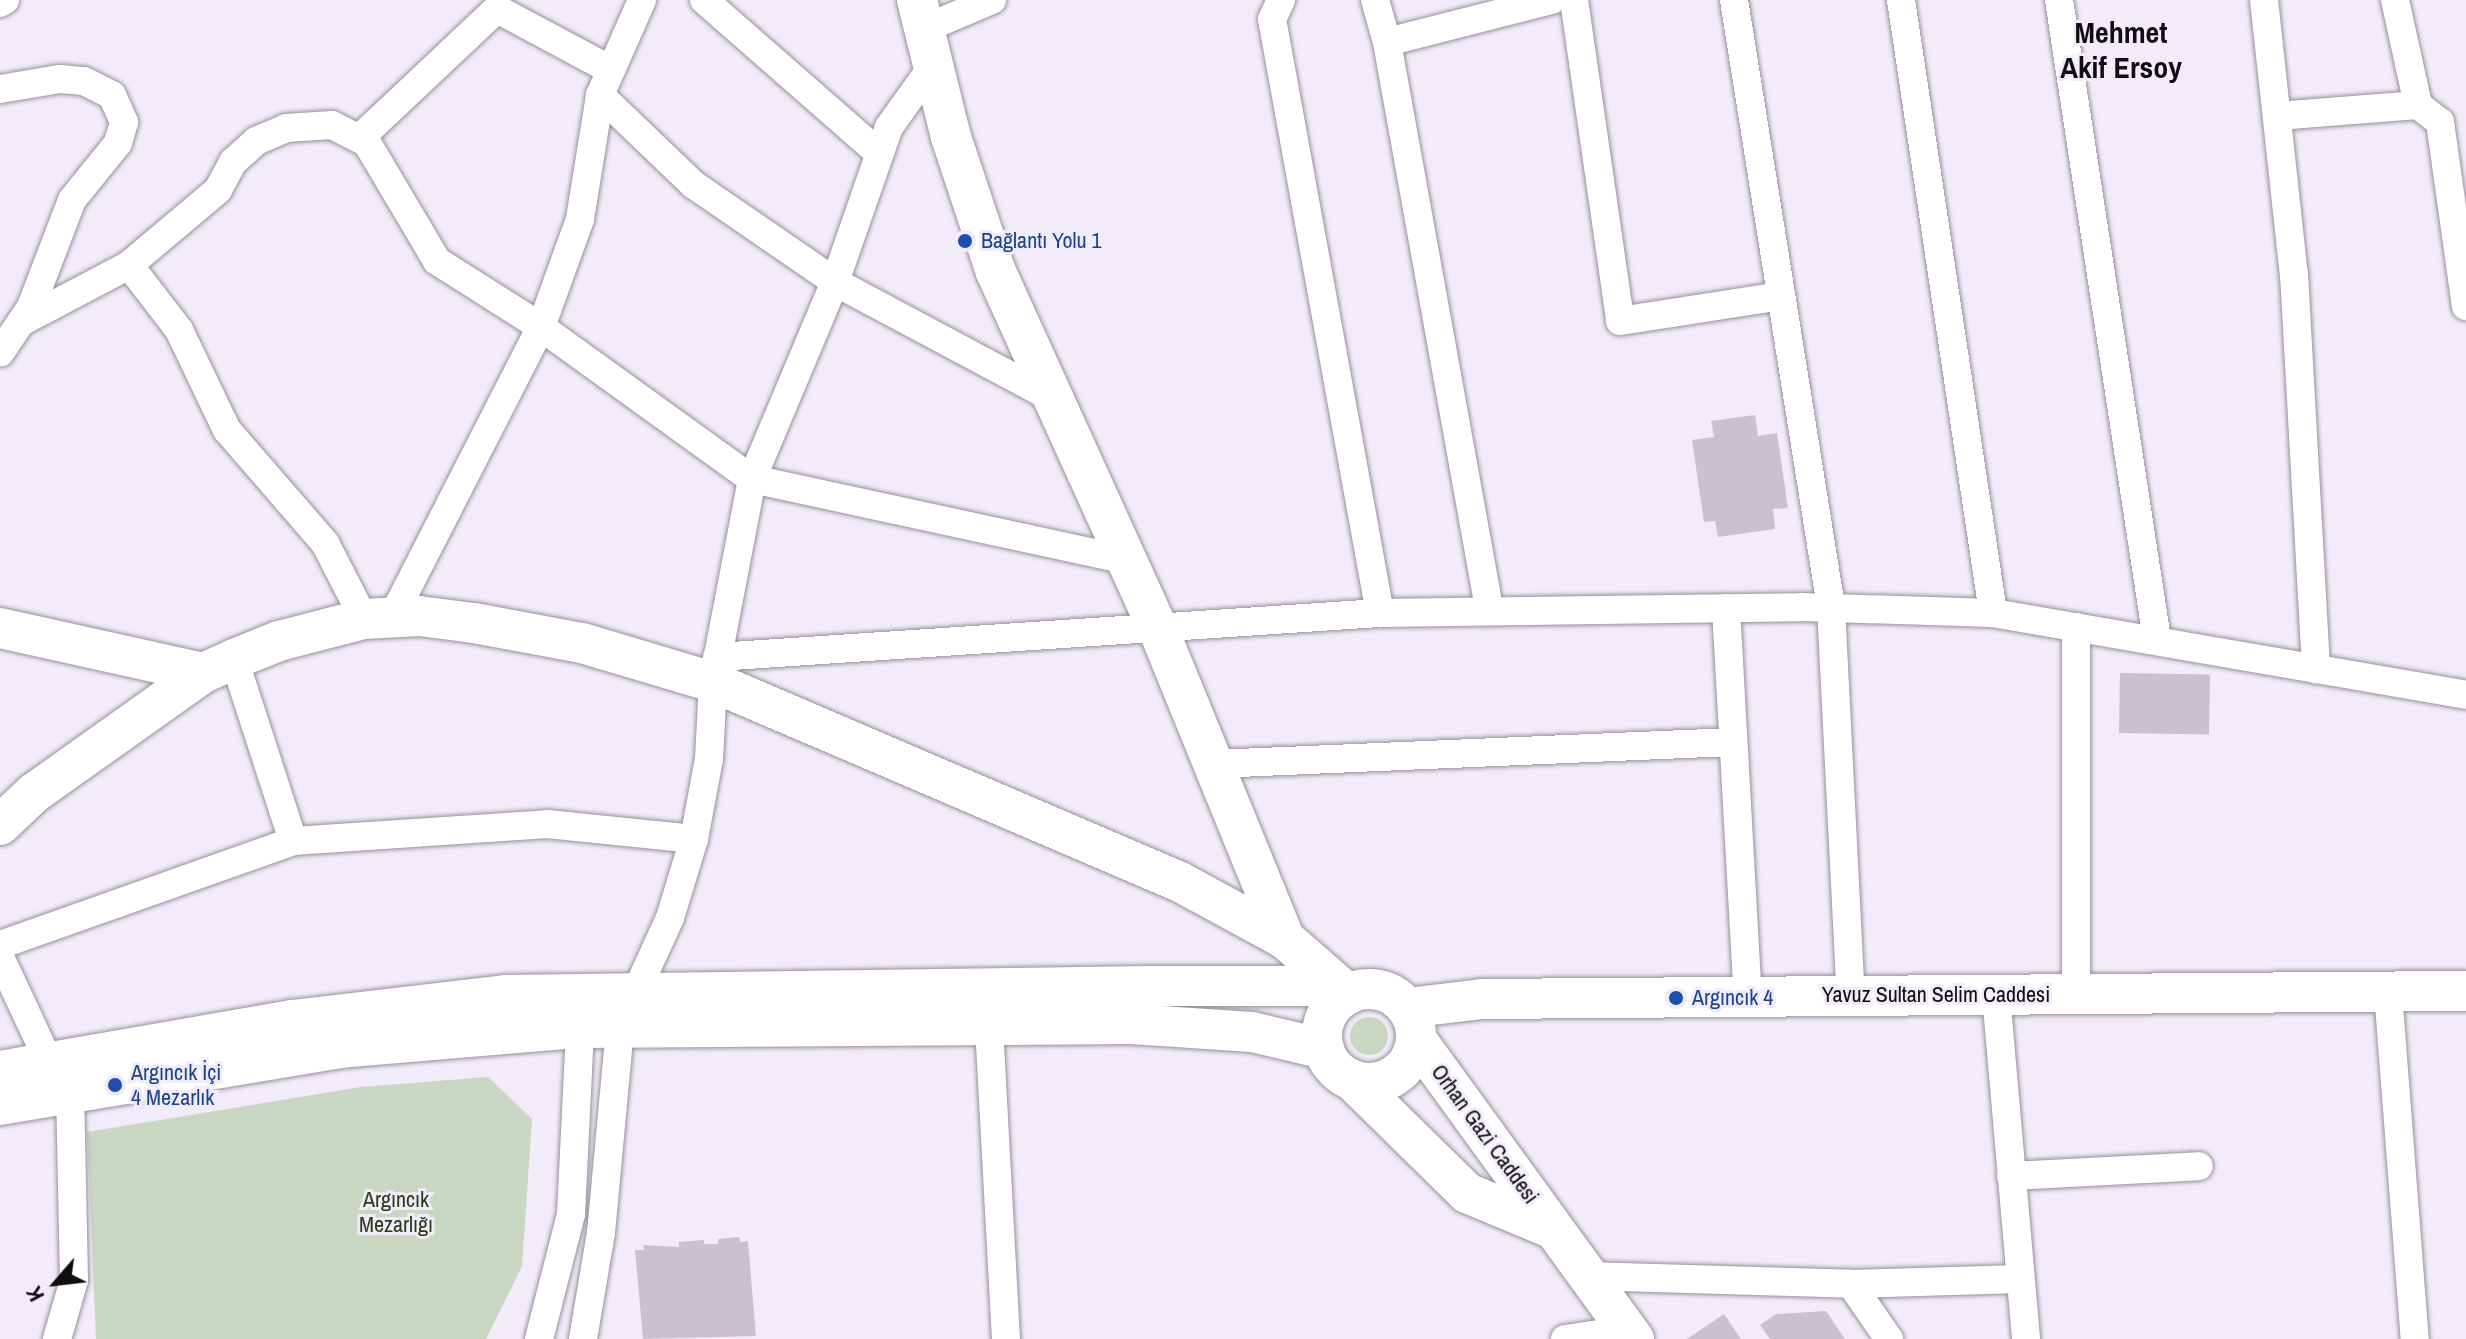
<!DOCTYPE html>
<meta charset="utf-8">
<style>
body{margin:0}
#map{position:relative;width:2466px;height:1339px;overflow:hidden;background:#f2ebf9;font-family:"Archivo Narrow",sans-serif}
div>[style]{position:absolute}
.green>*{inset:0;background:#c9d6c2}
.round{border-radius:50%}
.building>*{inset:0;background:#c8c1cf;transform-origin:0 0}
.roads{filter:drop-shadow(0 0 2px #968f9c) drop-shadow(0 0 2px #968f9c)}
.street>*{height:28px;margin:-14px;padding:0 14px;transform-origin:14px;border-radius:14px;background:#fff}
.secondary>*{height:40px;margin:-20px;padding:0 20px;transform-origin:20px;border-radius:20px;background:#fff}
.secondary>.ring{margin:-20px;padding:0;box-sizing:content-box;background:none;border:40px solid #fff;border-radius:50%}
.dots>*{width:22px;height:22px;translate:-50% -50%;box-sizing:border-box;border:4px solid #f2ebf9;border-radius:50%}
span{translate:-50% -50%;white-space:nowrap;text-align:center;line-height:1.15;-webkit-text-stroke:6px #f2ebf9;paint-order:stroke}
.transit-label{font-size:22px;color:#164399}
.left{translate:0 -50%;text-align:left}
.street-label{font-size:22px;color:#0f0d11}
.park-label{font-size:22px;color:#253d11}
.district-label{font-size:30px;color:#0f0d11;font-weight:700}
.north{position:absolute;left:16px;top:1243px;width:80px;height:80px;-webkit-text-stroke:6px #f2ebf9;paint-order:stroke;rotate:242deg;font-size:22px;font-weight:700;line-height:32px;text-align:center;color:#0f0d11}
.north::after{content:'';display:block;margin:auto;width:28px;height:36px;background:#0f0d11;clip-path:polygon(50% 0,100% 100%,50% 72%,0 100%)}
</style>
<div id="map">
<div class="green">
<i class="round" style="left:1350px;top:1017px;width:38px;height:38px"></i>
<i style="clip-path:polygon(488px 1077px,532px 1119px,522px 1266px,486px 1339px,96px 1339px,87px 1132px,361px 1087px)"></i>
</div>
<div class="building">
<i style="clip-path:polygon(1755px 415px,1758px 436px,1777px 433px,1788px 508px,1773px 509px,1775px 529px,1718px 537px,1715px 521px,1704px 522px,1692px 440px,1714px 437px,1711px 421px)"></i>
<i style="left:2120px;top:673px;width:90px;height:60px;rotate:1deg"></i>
<i style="clip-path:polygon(739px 1237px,740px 1242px,748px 1241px,756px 1336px,643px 1339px,635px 1250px,644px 1250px,643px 1245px,679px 1247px,679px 1242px,704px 1240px,704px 1244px,718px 1244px,718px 1239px)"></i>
<i style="clip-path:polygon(1826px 1311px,1845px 1339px,1770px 1339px,1760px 1325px,1776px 1314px)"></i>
<i style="clip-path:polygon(1724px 1314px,1741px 1339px,1687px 1339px)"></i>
</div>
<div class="roads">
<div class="street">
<i style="left:704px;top:0;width:232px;rotate:41.2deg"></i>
<i style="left:1281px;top:0;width:21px;rotate:115deg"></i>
<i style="left:1272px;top:19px;width:604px;rotate:79.7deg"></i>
<i style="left:1375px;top:0;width:44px;rotate:74.1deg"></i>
<i style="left:1574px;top:0;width:324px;rotate:81.8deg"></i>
<i style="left:1620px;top:321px;width:163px;rotate:-8.8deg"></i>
<i style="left:1734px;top:0;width:615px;rotate:80.92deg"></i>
<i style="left:1831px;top:607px;width:390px;rotate:87.1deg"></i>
<i style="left:1901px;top:0;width:620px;rotate:81.46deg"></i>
<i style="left:2059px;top:0;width:647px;rotate:81.29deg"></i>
<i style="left:2264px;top:0;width:276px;rotate:83.8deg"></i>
<i style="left:2294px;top:274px;width:396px;rotate:86.8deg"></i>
<i style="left:2395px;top:0;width:107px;rotate:77.6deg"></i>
<i style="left:0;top:3px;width:6px;rotate:-31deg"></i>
<i style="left:924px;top:29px;width:74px;rotate:-23.1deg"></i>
<i style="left:0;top:89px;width:61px;rotate:-9.5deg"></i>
<i style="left:60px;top:79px;width:24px;rotate:5deg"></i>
<i style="left:84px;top:81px;width:31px;rotate:27deg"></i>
<i style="left:112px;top:95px;width:30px;rotate:66deg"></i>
<i style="left:124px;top:122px;width:22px;rotate:106deg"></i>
<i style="left:118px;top:143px;width:73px;rotate:128.9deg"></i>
<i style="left:72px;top:200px;width:115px;rotate:111deg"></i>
<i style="left:31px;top:307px;width:55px;rotate:124deg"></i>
<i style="left:600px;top:95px;width:130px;rotate:43.8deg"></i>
<i style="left:694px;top:185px;width:171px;rotate:34.5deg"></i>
<i style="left:835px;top:282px;width:244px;rotate:28.1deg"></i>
<i style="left:2277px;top:116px;width:141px;rotate:-4.5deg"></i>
<i style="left:2418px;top:105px;width:28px;rotate:38deg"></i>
<i style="left:2440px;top:122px;width:186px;rotate:82deg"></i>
<i style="left:361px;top:137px;width:187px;rotate:-43.3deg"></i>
<i style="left:497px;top:9px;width:129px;rotate:28.2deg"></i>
<i style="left:129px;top:265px;width:82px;rotate:52.4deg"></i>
<i style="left:179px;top:330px;width:111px;rotate:64.4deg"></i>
<i style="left:227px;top:430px;width:150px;rotate:49.1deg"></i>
<i style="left:325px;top:543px;width:85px;rotate:62.8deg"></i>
<i style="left:21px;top:322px;width:122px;rotate:-27.8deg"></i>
<i style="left:129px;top:265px;width:116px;rotate:-40.1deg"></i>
<i style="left:218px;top:190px;width:32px;rotate:-62deg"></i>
<i style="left:233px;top:162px;width:31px;rotate:-42deg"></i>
<i style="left:256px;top:141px;width:33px;rotate:-23deg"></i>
<i style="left:286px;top:128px;width:46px;rotate:-3.7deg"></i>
<i style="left:332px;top:125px;width:39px;rotate:27deg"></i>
<i style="left:367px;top:143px;width:137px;rotate:59.3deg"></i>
<i style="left:437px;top:261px;width:123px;rotate:32.4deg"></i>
<i style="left:541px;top:327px;width:260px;rotate:35.8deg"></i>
<i style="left:752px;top:479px;width:384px;rotate:12.2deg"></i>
<i style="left:1489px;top:608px;width:575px;rotate:-100.22deg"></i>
<i style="left:1387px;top:42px;width:170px;rotate:-14.3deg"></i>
<i style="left:1726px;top:608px;width:390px;rotate:86.8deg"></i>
<i style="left:393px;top:616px;width:325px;rotate:-62.9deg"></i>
<i style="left:541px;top:327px;width:115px;rotate:-70.1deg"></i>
<i style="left:580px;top:219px;width:126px;rotate:-80.8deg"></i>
<i style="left:600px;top:95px;width:104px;rotate:-66.1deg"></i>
<i style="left:2076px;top:627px;width:367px;rotate:90deg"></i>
<i style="left:717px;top:657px;width:664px;rotate:-3.8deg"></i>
<i style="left:1380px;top:613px;width:420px;rotate:-0.8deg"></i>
<i style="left:1800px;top:607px;width:193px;rotate:1.8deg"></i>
<i style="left:1993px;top:613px;width:480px;rotate:9.8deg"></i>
<i style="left:234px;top:659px;width:191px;rotate:72deg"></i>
<i style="left:1214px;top:764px;width:519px;rotate:-2.43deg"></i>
<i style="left:0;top:945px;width:311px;rotate:-19.5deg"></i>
<i style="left:293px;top:841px;width:255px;rotate:-3.8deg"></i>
<i style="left:547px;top:824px;width:148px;rotate:5.8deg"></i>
<i style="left:0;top:957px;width:116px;rotate:65deg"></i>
<i style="left:2388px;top:992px;width:348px;rotate:85.6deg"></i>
<i style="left:1996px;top:995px;width:345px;rotate:85deg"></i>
<i style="left:989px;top:1026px;width:313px;rotate:86.9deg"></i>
<i style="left:2011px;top:1176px;width:188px;rotate:-3deg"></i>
<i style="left:1586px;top:1276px;width:265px;rotate:1.7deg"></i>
<i style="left:1851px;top:1284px;width:169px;rotate:-1.7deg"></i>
<i style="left:1851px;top:1284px;width:67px;rotate:55.4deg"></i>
<i style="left:57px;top:1339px;width:61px;rotate:-73.9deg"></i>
<i style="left:74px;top:1280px;width:188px;rotate:-91.2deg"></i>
<i style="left:539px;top:1339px;width:129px;rotate:-75.6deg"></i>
<i style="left:571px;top:1214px;width:202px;rotate:-87.2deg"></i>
<i style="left:583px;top:1339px;width:108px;rotate:-80.4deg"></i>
<i style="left:601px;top:1233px;width:207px;rotate:-84.7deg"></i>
<i style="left:620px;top:1027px;width:120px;rotate:-65.4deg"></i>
<i style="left:670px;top:918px;width:83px;rotate:-73.1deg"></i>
<i style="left:694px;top:839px;width:81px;rotate:-79.4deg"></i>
<i style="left:709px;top:759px;width:77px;rotate:-87deg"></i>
<i style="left:713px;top:682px;width:207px;rotate:-79.1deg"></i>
<i style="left:752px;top:479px;width:214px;rotate:-67.2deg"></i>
<i style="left:835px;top:282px;width:164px;rotate:-70.8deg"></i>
<i style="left:889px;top:127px;width:74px;rotate:-54.4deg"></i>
<i style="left:1565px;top:1339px;width:63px;rotate:-8.3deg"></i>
</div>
<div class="secondary">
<i style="left:917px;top:0;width:141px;rotate:76.1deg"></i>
<i style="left:951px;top:137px;width:142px;rotate:71.6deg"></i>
<i style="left:996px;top:272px;width:394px;rotate:65.6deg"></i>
<i style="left:1159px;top:631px;width:333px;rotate:67.8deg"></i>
<i style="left:0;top:628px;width:208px;rotate:12.5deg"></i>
<i style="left:0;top:825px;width:47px;rotate:-43.3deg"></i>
<i style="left:34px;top:793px;width:207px;rotate:-35.4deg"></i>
<i style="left:203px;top:673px;width:34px;rotate:-24deg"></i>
<i style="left:234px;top:659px;width:48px;rotate:-21.8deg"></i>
<i style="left:279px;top:641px;width:88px;rotate:-14.5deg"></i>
<i style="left:364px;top:619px;width:55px;rotate:-3.1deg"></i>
<i style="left:419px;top:616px;width:55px;rotate:7.3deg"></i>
<i style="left:474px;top:623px;width:110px;rotate:10.5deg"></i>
<i style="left:582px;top:643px;width:137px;rotate:16.6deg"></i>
<i style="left:713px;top:682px;width:508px;rotate:23.18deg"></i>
<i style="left:1180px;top:882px;width:119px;rotate:28.5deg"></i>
<i style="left:1285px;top:939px;width:84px;rotate:41.1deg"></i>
<i class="ring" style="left:1322px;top:989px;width:54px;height:54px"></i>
<i style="left:1407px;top:1008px;width:76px;rotate:-6.8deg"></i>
<i style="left:1482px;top:999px;width:984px;rotate:-0.47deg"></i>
<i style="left:1416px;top:1039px;width:371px;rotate:54deg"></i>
<i style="left:0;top:1071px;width:297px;rotate:-9.9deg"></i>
<i style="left:293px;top:1020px;width:213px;rotate:-6.7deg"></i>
<i style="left:505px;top:995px;width:645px;rotate:-0.8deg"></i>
<i style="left:1150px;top:986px;width:169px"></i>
<i style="left:1319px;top:986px;width:25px;rotate:29deg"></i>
<i style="left:1351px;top:1079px;width:163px;rotate:44.5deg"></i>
<i style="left:1467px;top:1193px;width:93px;rotate:22.7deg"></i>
<i style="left:0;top:1105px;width:345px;rotate:-9.5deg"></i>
<i style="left:340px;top:1048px;width:241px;rotate:-4.8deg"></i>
<i style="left:580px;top:1028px;width:551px;rotate:-0.42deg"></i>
<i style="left:1131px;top:1024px;width:121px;rotate:3.8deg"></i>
<i style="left:1252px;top:1032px;width:74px;rotate:13.3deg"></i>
</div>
</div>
<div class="dots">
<i style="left:965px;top:241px;background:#1a4fb4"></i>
<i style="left:1676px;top:998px;background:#1a4fb4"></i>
<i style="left:115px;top:1085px;background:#1a4fb4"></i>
</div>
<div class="transit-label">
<span class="left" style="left:981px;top:241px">Bağlantı Yolu 1</span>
<span class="left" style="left:1692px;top:998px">Argıncık 4</span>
<span class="left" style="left:131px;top:1085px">Argıncık İçi<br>4 Mezarlık</span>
</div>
<div class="street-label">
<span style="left:1936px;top:995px">Yavuz Sultan Selim Caddesi</span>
<span style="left:1485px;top:1134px;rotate:54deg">Orhan Gazi Caddesi</span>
</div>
<div class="park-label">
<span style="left:396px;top:1212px">Argıncık<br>Mezarlığı</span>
</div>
<div class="district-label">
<span style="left:2121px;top:49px">Mehmet<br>Akif Ersoy</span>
</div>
<div class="north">K</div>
</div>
